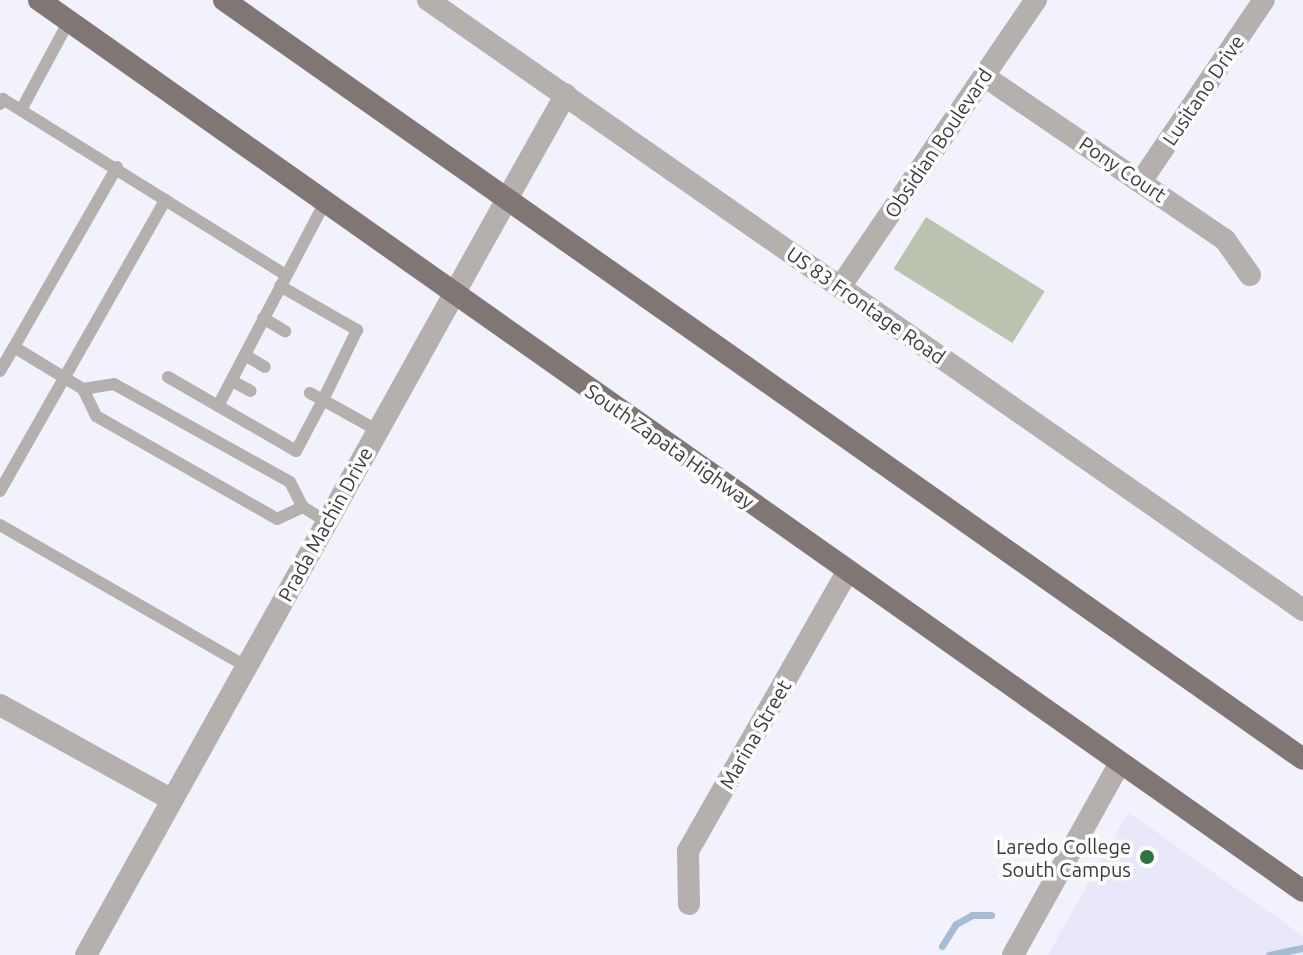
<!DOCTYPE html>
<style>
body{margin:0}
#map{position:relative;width:1303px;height:955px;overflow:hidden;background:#f2f2fd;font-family:Ubuntu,sans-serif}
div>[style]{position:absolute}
.built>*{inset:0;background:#e9e8fb}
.green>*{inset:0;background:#bac3af;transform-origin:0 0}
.stream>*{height:7px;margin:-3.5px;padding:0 3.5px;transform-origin:3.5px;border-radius:3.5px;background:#a6bcd4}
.service>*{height:12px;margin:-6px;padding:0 6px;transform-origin:6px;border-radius:6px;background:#b5afad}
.minor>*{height:22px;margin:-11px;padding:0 11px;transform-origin:11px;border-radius:11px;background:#b5afad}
.tertiary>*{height:22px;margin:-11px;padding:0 11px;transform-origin:11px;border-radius:11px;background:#b5afad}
.primary>*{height:22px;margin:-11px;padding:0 11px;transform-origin:11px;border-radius:11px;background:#807774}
.dots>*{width:22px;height:22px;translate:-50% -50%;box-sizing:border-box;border:4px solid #fff;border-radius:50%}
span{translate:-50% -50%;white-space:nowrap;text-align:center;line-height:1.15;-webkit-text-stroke:7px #fff;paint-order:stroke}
.street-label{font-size:20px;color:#3b3b3f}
.poi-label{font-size:20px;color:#3b3b3f}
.right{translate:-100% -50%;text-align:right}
</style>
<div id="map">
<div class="built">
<i style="clip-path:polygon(1128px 812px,1303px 936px,1303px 955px,1048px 955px)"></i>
</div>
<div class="green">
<i style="left:926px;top:217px;width:140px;height:61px;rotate:32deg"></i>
</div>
<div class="stream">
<i style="left:942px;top:946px;width:26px;rotate:-58deg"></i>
<i style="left:956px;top:924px;width:18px;rotate:-29deg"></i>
<i style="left:972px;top:915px;width:19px"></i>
<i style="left:1269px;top:955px;width:35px;rotate:-12deg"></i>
</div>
<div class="service">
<i style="left:0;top:104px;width:6px;rotate:-59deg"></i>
<i style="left:3px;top:99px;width:333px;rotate:31.9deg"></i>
<i style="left:21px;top:110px;width:101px;rotate:-61.7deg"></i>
<i style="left:117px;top:167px;width:207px;rotate:119.8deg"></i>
<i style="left:14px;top:347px;width:81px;rotate:31.3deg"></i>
<i style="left:83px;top:389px;width:30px;rotate:64deg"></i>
<i style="left:96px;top:416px;width:208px;rotate:29.6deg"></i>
<i style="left:277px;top:519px;width:29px;rotate:-25deg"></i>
<i style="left:280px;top:286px;width:89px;rotate:29.7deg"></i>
<i style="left:357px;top:330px;width:78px;rotate:115.9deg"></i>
<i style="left:323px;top:400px;width:62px;rotate:29.1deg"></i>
<i style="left:263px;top:318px;width:26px;rotate:31deg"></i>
<i style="left:245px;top:355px;width:23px;rotate:31deg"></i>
<i style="left:0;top:371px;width:28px;rotate:-60deg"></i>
<i style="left:168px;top:377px;width:148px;rotate:30deg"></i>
<i style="left:296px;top:451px;width:58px;rotate:-62.1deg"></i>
<i style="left:323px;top:400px;width:15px;rotate:-152deg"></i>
<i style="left:232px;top:381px;width:21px;rotate:28deg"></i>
<i style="left:83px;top:389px;width:31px;rotate:-9deg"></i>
<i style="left:114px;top:384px;width:201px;rotate:29.1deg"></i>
<i style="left:290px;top:482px;width:28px;rotate:63deg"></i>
<i style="left:303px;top:507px;width:28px;rotate:32deg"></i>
<i style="left:219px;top:404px;width:228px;rotate:-62.3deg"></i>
<i style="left:0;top:491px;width:335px;rotate:-60.4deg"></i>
<i style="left:0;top:525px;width:285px;rotate:29.9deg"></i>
</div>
<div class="minor">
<i style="left:428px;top:0;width:1067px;rotate:34.88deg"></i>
<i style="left:984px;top:76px;width:292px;rotate:34.2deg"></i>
<i style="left:1225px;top:240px;width:43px;rotate:54.5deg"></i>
<i style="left:1142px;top:180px;width:217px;rotate:-55.9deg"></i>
<i style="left:507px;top:199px;width:120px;rotate:-60.7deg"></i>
<i style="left:840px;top:287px;width:348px;rotate:-55.7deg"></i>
<i style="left:0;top:705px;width:196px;rotate:28.9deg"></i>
<i style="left:689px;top:904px;width:53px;rotate:-91.1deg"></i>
<i style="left:688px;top:851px;width:322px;rotate:-60.3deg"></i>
<i style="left:1013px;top:955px;width:220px;rotate:-60.9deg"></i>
</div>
<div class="tertiary">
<i style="left:86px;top:955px;width:865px;rotate:-60.89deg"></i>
</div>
<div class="primary">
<i style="left:39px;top:0;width:1546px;rotate:35.18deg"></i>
<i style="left:224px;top:0;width:1319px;rotate:35.12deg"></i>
</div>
<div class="dots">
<i style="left:1147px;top:857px;background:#2e7542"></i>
</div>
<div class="street-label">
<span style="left:1203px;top:90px;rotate:-56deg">Lusitano Drive</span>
<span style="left:938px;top:143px;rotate:-56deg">Obsidian Boulevard</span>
<span style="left:1123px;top:169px;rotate:34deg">Pony Court</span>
<span style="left:866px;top:305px;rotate:35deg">US 83 Frontage Road</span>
<span style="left:670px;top:446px;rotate:35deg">South Zapata Highway</span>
<span style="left:325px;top:524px;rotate:-61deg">Prada Machin Drive</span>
<span style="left:755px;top:734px;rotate:-60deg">Marina Street</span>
</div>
<div class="poi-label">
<span class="right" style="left:1131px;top:858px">Laredo College<br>South Campus</span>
</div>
</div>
